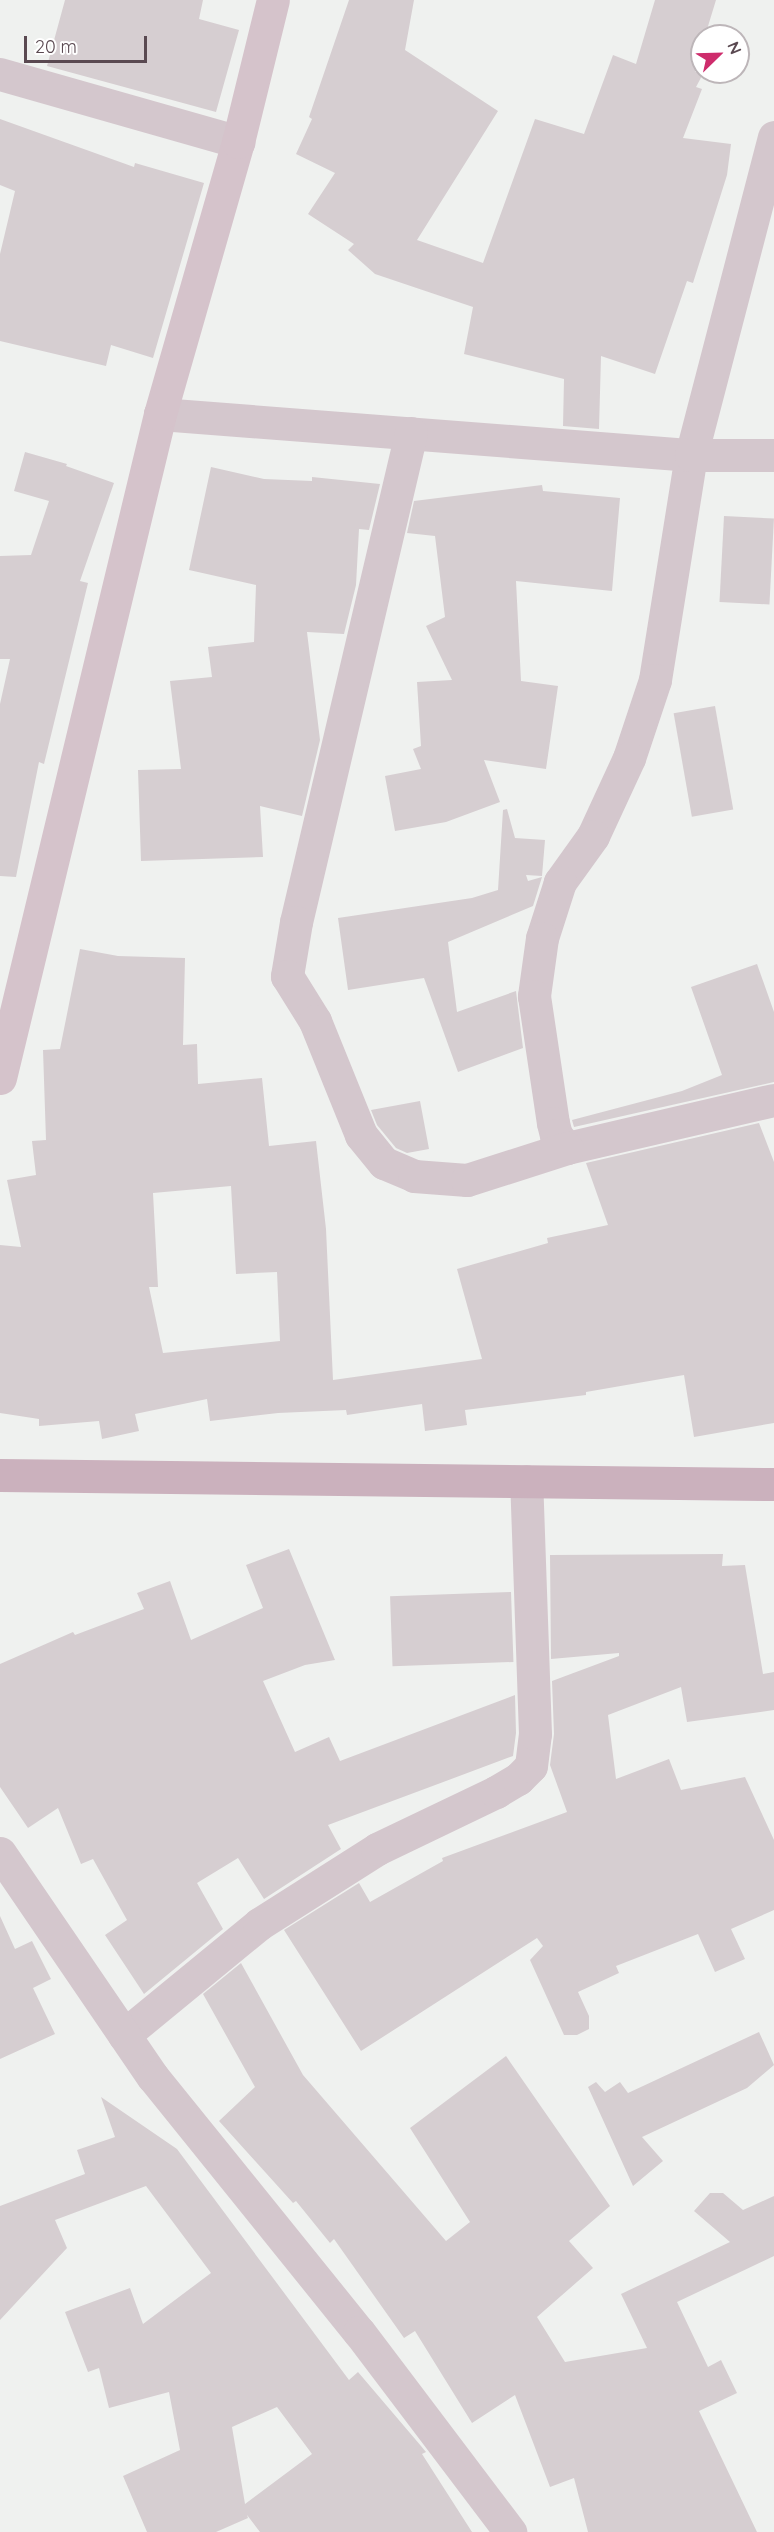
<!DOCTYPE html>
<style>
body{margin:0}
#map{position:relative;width:774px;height:2532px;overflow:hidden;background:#eff1ef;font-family:Quicksand,sans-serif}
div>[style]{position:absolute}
.building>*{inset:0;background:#d6ced1;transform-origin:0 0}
.minor>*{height:33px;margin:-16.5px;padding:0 16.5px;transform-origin:16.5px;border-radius:16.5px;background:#d4c7cd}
.tertiary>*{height:33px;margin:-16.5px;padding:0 16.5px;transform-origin:16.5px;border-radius:16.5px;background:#d4c7cd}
.secondary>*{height:33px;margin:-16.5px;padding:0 16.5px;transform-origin:16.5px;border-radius:16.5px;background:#d5c3cb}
.primary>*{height:33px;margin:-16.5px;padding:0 16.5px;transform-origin:16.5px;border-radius:16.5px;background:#cbb1bd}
span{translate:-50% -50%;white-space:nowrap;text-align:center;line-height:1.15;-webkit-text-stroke:4.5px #fff;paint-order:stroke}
.north{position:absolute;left:690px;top:24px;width:60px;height:60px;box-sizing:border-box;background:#fff;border:2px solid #bdb6b9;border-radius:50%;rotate:67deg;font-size:16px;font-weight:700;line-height:24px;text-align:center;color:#5a4951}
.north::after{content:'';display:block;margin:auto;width:21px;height:27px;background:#ce2c6c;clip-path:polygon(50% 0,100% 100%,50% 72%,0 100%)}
.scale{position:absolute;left:24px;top:36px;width:123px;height:27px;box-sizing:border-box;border:3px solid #5a4951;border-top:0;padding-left:8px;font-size:18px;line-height:21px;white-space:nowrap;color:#5a4951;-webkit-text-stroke:4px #fff;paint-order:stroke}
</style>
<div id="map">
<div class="building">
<i style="clip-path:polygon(65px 0,203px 0,199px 19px,239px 30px,216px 112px,47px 66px)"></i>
<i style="clip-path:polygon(349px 0,414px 0,405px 50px,498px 111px,417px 240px,483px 263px,535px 119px,584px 134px,613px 55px,636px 64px,655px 0,716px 0,705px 36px,702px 36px,702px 47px,695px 72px,704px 72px,696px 87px,702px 89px,683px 138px,731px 144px,727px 175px,693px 283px,687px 281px,655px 374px,601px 356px,599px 429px,563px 426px,564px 379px,464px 354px,473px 307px,375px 274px,348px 250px,354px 244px,308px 214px,335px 173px,296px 154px,312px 119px,309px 117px)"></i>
<i style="clip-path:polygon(0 119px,134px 167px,135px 163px,204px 183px,153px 358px,111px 345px,106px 366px,0 341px,0 254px,15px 191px,0 185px)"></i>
<i style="clip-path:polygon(25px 452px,67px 464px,66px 466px,114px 483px,80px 581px,88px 583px,44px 764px,39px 762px,16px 877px,0 876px,0 704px,10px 659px,0 659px,0 556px,31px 555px,49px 501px,14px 491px)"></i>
<i style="clip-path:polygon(211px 467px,264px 479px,312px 481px,312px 477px,380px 484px,369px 530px,359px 529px,356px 585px,344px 634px,307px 632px,320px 740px,302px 816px,260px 806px,263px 857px,141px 861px,138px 770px,181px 769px,170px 681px,212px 677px,208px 647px,254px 642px,256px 585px,189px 570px)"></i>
<i style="clip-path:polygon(542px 485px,543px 491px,620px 498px,612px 591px,516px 581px,521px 681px,558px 686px,546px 769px,484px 760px,500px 802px,446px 822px,395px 831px,385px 776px,421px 769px,413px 749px,421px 746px,417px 682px,452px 680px,426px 626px,445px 617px,435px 536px,407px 533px,414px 501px)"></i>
<i style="left:724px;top:516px;width:50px;height:86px;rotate:3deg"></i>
<i style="left:715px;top:706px;width:105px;height:42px;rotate:80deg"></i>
<i style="clip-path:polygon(507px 809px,515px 838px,545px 840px,542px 876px,526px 875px,528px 881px,542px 877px,533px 906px,448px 942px,457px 1012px,516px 991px,523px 1048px,458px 1072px,424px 978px,348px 990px,338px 918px,472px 898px,498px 890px,503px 810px)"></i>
<i style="clip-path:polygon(evenodd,80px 949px,118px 956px,185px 958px,183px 1045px,197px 1044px,198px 1084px,262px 1078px,269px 1146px,316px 1141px,326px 1229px,333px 1380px,482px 1359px,457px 1269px,548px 1243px,547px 1238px,608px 1225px,586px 1163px,759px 1123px,774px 1162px,774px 1423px,694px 1437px,684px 1375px,586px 1392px,586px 1395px,465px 1410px,467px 1425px,425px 1431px,422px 1404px,347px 1415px,346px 1410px,278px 1413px,210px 1421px,207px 1399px,135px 1414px,139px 1431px,102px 1439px,99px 1421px,39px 1426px,39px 1419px,0 1413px,0 1245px,21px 1247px,7px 1180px,36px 1175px,32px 1141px,46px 1140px,43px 1050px,60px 1049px,80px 949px,231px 1186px,236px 1274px,277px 1272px,280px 1341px,163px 1353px,149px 1287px,158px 1287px,153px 1193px,231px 1186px)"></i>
<i style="clip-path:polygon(757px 964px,774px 1012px,774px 1082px,574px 1127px,572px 1120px,682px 1091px,722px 1075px,691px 987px)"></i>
<i style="clip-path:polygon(420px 1101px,429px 1149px,407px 1153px,396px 1148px,377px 1125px,371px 1110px)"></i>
<i style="clip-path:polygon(289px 1549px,335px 1660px,305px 1665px,263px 1681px,295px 1752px,329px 1737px,340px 1761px,515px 1695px,516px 1733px,513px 1756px,328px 1825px,341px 1849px,264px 1899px,238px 1858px,197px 1883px,223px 1929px,144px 1994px,105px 1935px,127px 1920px,93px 1859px,81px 1864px,58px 1808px,28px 1828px,0 1787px,0 1664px,73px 1632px,75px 1635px,144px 1609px,137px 1593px,170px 1581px,191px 1640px,263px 1608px,246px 1565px)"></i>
<i style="clip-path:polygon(723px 1554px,722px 1566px,745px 1565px,763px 1674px,774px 1672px,774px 1710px,687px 1722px,681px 1687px,608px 1715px,616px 1779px,669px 1759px,681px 1790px,745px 1777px,774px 1840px,774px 1910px,731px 1929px,745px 1959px,715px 1972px,698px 1934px,616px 1966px,619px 1973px,578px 1992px,589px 2016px,589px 2029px,577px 2035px,564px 2035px,530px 1960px,543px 1946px,537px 1938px,361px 2051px,284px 1930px,359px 1883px,370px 1902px,443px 1861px,442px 1858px,567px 1812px,550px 1765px,554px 1734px,552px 1681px,619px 1656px,619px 1653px,551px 1659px,550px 1555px)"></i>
<i style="left:511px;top:1592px;width:70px;height:121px;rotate:88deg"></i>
<i style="clip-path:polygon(0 1916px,15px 1949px,32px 1941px,51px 1979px,33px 1988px,55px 2034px,0 2059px)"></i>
<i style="clip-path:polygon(241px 1963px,303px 2075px,446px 2241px,470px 2222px,410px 2128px,506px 2056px,610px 2206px,569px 2241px,593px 2268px,537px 2317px,565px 2362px,647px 2348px,621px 2294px,730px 2242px,694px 2211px,710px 2193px,723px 2193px,743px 2210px,774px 2196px,774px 2256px,677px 2302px,708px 2367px,721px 2360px,737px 2393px,699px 2411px,757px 2532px,588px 2532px,574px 2478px,550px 2487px,515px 2395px,472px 2423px,415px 2331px,404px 2338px,334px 2239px,330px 2243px,296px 2201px,293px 2203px,219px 2121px,255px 2087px,203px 1994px)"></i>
<i style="clip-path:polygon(759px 2032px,774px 2065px,747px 2088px,642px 2137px,663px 2161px,633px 2186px,588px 2087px,596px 2082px,605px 2092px,620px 2082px,628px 2093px)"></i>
<i style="clip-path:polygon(evenodd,101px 2097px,177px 2149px,349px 2380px,358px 2372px,421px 2446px,426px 2452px,422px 2454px,472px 2532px,260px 2532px,247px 2515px,248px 2518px,216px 2532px,147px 2532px,123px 2476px,180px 2450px,169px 2392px,109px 2408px,99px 2368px,88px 2372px,65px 2312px,130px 2288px,143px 2324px,211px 2273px,146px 2186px,55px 2220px,67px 2248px,0 2320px,0 2206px,85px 2174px,77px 2150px,115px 2137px,101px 2097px,277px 2407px,312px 2454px,245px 2504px,232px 2427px,277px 2407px)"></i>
</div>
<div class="minor">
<i style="left:0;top:74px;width:248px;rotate:15.9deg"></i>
<i style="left:774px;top:137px;width:329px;rotate:104.6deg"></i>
<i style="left:691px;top:455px;width:228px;rotate:99.1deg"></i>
<i style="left:655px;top:680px;width:82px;rotate:108.4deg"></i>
<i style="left:629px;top:758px;width:86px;rotate:114.8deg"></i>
<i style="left:593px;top:836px;width:57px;rotate:125.7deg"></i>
<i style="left:560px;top:882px;width:59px;rotate:107.8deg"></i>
<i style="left:542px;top:938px;width:59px;rotate:97.9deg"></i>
<i style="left:534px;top:996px;width:128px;rotate:81.5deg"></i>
<i style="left:553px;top:1123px;width:12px;rotate:76deg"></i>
<i style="left:556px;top:1135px;width:17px;rotate:50deg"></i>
<i style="left:567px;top:1148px;width:212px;rotate:-13.1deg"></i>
<i style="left:160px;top:414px;width:533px;rotate:4.42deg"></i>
<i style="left:691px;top:455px;width:83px"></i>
<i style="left:411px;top:433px;width:502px;rotate:103.23deg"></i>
<i style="left:296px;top:922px;width:55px;rotate:99.5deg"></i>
<i style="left:287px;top:976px;width:53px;rotate:58.1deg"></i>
<i style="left:315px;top:1021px;width:123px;rotate:68deg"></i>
<i style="left:361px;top:1135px;width:36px;rotate:51deg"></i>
<i style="left:384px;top:1163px;width:33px;rotate:23deg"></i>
<i style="left:414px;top:1176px;width:53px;rotate:4.3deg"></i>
<i style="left:467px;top:1180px;width:105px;rotate:-17.7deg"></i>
<i style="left:124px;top:2035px;width:175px;rotate:-39.4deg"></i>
<i style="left:259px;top:1924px;width:140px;rotate:-32.4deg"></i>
<i style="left:377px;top:1849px;width:132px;rotate:-25.6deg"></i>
<i style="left:496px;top:1792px;width:26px;rotate:-31deg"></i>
<i style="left:518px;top:1779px;width:18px;rotate:-45deg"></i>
<i style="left:531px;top:1766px;width:32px;rotate:-83deg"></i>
<i style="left:535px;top:1734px;width:253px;rotate:-92deg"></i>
</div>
<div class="tertiary">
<i style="left:0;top:1853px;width:271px;rotate:55.7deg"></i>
<i style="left:153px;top:2077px;width:328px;rotate:51.1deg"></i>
<i style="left:359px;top:2332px;width:251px;rotate:52.9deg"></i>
</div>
<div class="secondary">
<i style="left:0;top:1078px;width:683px;rotate:-76.45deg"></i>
<i style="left:160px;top:414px;width:283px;rotate:-74deg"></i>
<i style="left:238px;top:142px;width:146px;rotate:-76.2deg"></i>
</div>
<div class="primary">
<i style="left:0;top:1475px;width:774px;rotate:0.67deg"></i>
</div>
<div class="north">N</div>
<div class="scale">20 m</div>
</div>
